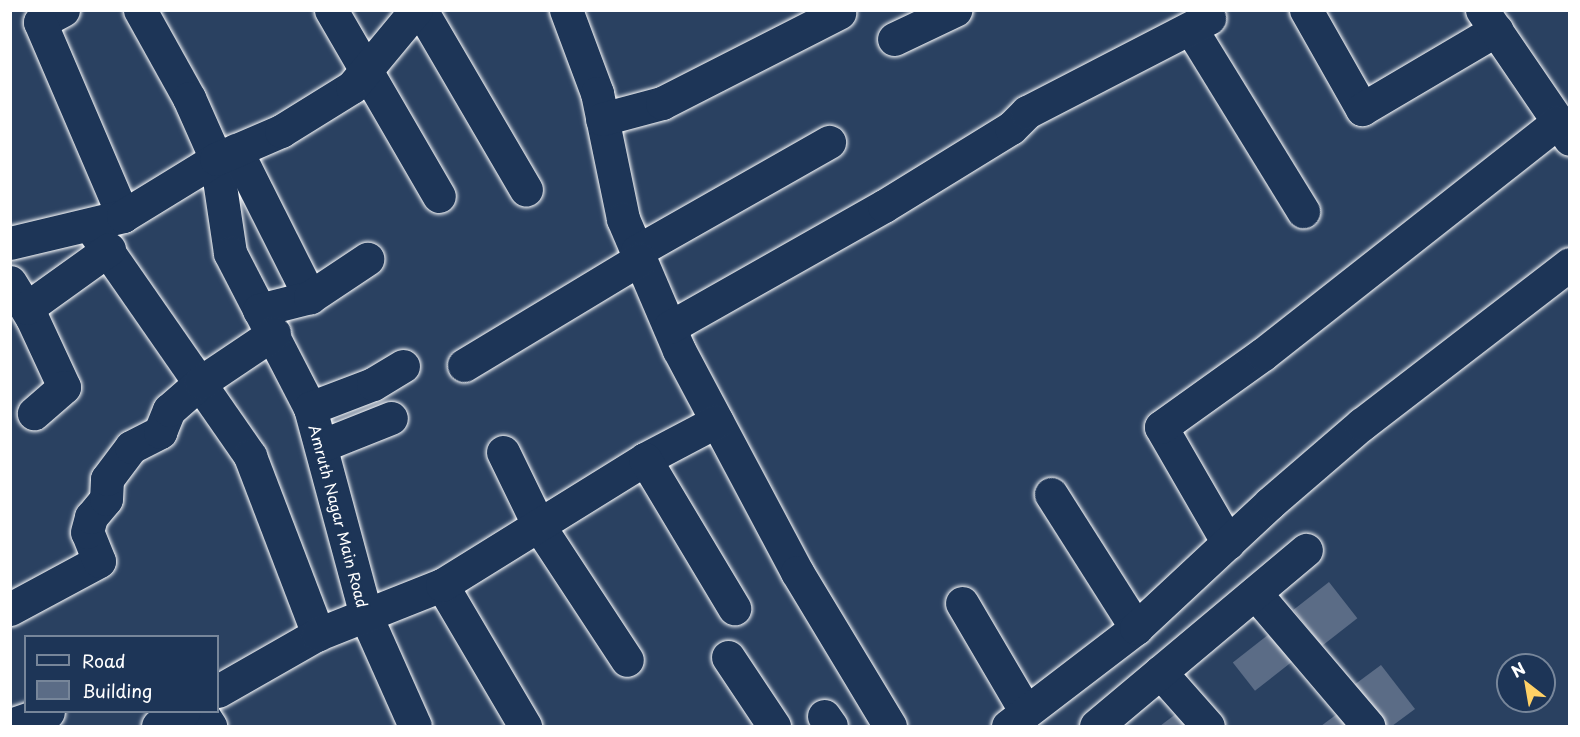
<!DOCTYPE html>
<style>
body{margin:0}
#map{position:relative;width:1580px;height:737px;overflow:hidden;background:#2a4161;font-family:"Playpen Sans",sans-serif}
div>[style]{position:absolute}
.building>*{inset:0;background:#5b6c86;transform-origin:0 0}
.roads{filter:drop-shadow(0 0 2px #fff) drop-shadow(0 0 2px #fff)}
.minor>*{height:33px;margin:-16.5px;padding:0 16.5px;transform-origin:16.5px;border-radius:16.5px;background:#1d3557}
span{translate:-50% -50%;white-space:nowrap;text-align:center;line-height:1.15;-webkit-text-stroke:5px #1d3557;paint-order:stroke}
.street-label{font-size:15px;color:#fff}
.frame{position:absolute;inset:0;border:12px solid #fff;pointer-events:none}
.legend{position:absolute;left:24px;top:635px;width:195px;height:78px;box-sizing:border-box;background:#1d3557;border:2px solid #77869a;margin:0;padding:8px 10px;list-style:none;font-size:18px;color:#fff}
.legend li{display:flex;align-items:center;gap:12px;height:30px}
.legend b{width:30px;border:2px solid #77869a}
.north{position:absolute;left:1496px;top:653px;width:60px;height:60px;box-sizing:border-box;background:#1d3557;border:2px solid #77869a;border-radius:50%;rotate:329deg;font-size:16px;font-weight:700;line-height:24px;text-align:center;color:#fff}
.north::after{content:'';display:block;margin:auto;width:21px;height:27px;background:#ffd166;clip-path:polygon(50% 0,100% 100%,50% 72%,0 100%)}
</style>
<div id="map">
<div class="building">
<i style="left:1329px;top:582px;width:46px;height:45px;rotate:52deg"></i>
<i style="left:1273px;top:631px;width:36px;height:51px;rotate:52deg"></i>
<i style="clip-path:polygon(1381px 665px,1415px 709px,1392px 726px,1386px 726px,1354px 685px)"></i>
<i style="clip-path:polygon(1181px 710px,1194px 726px,1160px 726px)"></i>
<i style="clip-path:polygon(1341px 711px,1353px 726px,1321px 726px)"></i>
</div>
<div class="roads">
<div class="minor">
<i style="left:63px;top:10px;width:26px;rotate:152deg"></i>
<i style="left:40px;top:22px;width:211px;rotate:66.8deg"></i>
<i style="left:140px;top:10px;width:101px;rotate:60.9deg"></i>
<i style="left:189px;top:98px;width:67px;rotate:66.1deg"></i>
<i style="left:216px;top:159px;width:95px;rotate:81.5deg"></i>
<i style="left:230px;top:253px;width:174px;rotate:62.7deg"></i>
<i style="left:310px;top:408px;width:215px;rotate:74.9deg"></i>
<i style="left:366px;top:616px;width:120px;rotate:66deg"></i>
<i style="left:331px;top:10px;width:215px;rotate:59.9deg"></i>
<i style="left:421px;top:10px;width:208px;rotate:59.7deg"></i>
<i style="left:566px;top:10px;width:89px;rotate:69.5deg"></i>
<i style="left:597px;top:93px;width:129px;rotate:78.3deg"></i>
<i style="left:623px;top:219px;width:142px;rotate:66.9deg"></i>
<i style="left:679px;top:350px;width:251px;rotate:62deg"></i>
<i style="left:797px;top:572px;width:180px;rotate:58.9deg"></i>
<i style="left:1306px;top:10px;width:114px;rotate:60.5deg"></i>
<i style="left:1362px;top:109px;width:156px;rotate:-30.5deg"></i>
<i style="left:1482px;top:10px;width:156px;rotate:55.7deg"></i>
<i style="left:1191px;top:29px;width:214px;rotate:58.4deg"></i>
<i style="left:894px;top:39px;width:68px;rotate:-25.4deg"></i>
<i style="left:602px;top:119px;width:62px;rotate:-14.9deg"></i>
<i style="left:662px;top:103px;width:199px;rotate:-27deg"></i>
<i style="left:236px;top:150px;width:165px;rotate:63.3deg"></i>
<i style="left:91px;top:227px;width:279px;rotate:55.2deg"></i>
<i style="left:250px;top:456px;width:191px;rotate:69.1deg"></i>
<i style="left:10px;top:243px;width:116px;rotate:-13.4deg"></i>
<i style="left:123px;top:216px;width:109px;rotate:-31.5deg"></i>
<i style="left:216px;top:159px;width:71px;rotate:-23.3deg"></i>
<i style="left:281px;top:131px;width:84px;rotate:-31.8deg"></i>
<i style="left:352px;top:87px;width:100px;rotate:-50.3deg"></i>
<i style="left:637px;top:251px;width:221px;rotate:-29.6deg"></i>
<i style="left:10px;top:282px;width:42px;rotate:58.6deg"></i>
<i style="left:32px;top:318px;width:76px;rotate:65.1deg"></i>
<i style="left:64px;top:387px;width:40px;rotate:139deg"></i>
<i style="left:27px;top:308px;width:101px;rotate:-35.7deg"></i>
<i style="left:259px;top:310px;width:53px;rotate:-14.3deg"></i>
<i style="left:310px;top:297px;width:69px;rotate:-33.7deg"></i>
<i style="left:670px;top:327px;width:246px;rotate:-29.5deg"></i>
<i style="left:884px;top:206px;width:149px;rotate:-31.6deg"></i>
<i style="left:1011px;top:128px;width:23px;rotate:-45deg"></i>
<i style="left:1027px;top:112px;width:205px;rotate:-27.3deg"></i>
<i style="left:464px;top:365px;width:205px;rotate:-31.1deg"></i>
<i style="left:310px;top:408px;width:67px;rotate:-20.9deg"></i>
<i style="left:373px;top:384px;width:35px;rotate:-31deg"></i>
<i style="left:323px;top:445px;width:73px;rotate:-21.7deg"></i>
<i style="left:503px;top:452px;width:82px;rotate:64.1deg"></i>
<i style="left:539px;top:526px;width:160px;rotate:56.7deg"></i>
<i style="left:645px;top:459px;width:81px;rotate:-27.8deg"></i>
<i style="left:1051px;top:494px;width:159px;rotate:57.6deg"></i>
<i style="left:1228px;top:543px;width:134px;rotate:-120deg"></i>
<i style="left:1161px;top:427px;width:125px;rotate:-35.6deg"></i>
<i style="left:1263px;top:354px;width:375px;rotate:-38.2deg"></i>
<i style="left:442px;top:585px;width:164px;rotate:59.5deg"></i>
<i style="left:1255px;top:593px;width:175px;rotate:49.6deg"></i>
<i style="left:962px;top:603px;width:126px;rotate:59.6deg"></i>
<i style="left:10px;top:609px;width:101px;rotate:-28.3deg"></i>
<i style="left:99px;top:561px;width:31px;rotate:-112deg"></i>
<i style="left:87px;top:532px;width:16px;rotate:-75deg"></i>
<i style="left:91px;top:517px;width:23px;rotate:-50deg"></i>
<i style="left:106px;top:499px;width:20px;rotate:-87deg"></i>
<i style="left:107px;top:479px;width:40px;rotate:-53deg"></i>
<i style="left:131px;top:447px;width:33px;rotate:-27deg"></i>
<i style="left:160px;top:432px;width:24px;rotate:-68deg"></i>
<i style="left:169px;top:410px;width:43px;rotate:-41.2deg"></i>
<i style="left:201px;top:382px;width:88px;rotate:-33.9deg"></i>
<i style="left:728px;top:657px;width:83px;rotate:56.3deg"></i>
<i style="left:1160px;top:672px;width:72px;rotate:48.4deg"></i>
<i style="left:218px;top:691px;width:115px;rotate:-29.7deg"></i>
<i style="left:318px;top:634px;width:133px;rotate:-21.6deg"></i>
<i style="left:442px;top:585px;width:239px;rotate:-31.8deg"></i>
<i style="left:645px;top:459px;width:174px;rotate:59.1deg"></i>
<i style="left:201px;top:712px;width:17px;rotate:57deg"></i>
<i style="left:824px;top:716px;width:12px;rotate:55deg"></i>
<i style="left:10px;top:725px;width:40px;rotate:-18.9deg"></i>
<i style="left:158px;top:726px;width:29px;rotate:-29deg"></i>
<i style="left:1008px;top:726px;width:161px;rotate:-37.4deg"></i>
<i style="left:1136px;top:628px;width:183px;rotate:-43deg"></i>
<i style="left:1270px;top:503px;width:121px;rotate:-40.7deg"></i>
<i style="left:1362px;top:424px;width:262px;rotate:-37.6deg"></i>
<i style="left:1096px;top:726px;width:274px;rotate:-40deg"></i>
</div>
</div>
<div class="street-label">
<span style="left:339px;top:516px;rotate:75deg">Amruth Nagar Main Road</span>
</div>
<div class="frame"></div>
<ul class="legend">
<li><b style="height:8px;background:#1d3557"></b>Road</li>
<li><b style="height:16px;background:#5b6c86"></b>Building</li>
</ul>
<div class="north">N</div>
</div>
